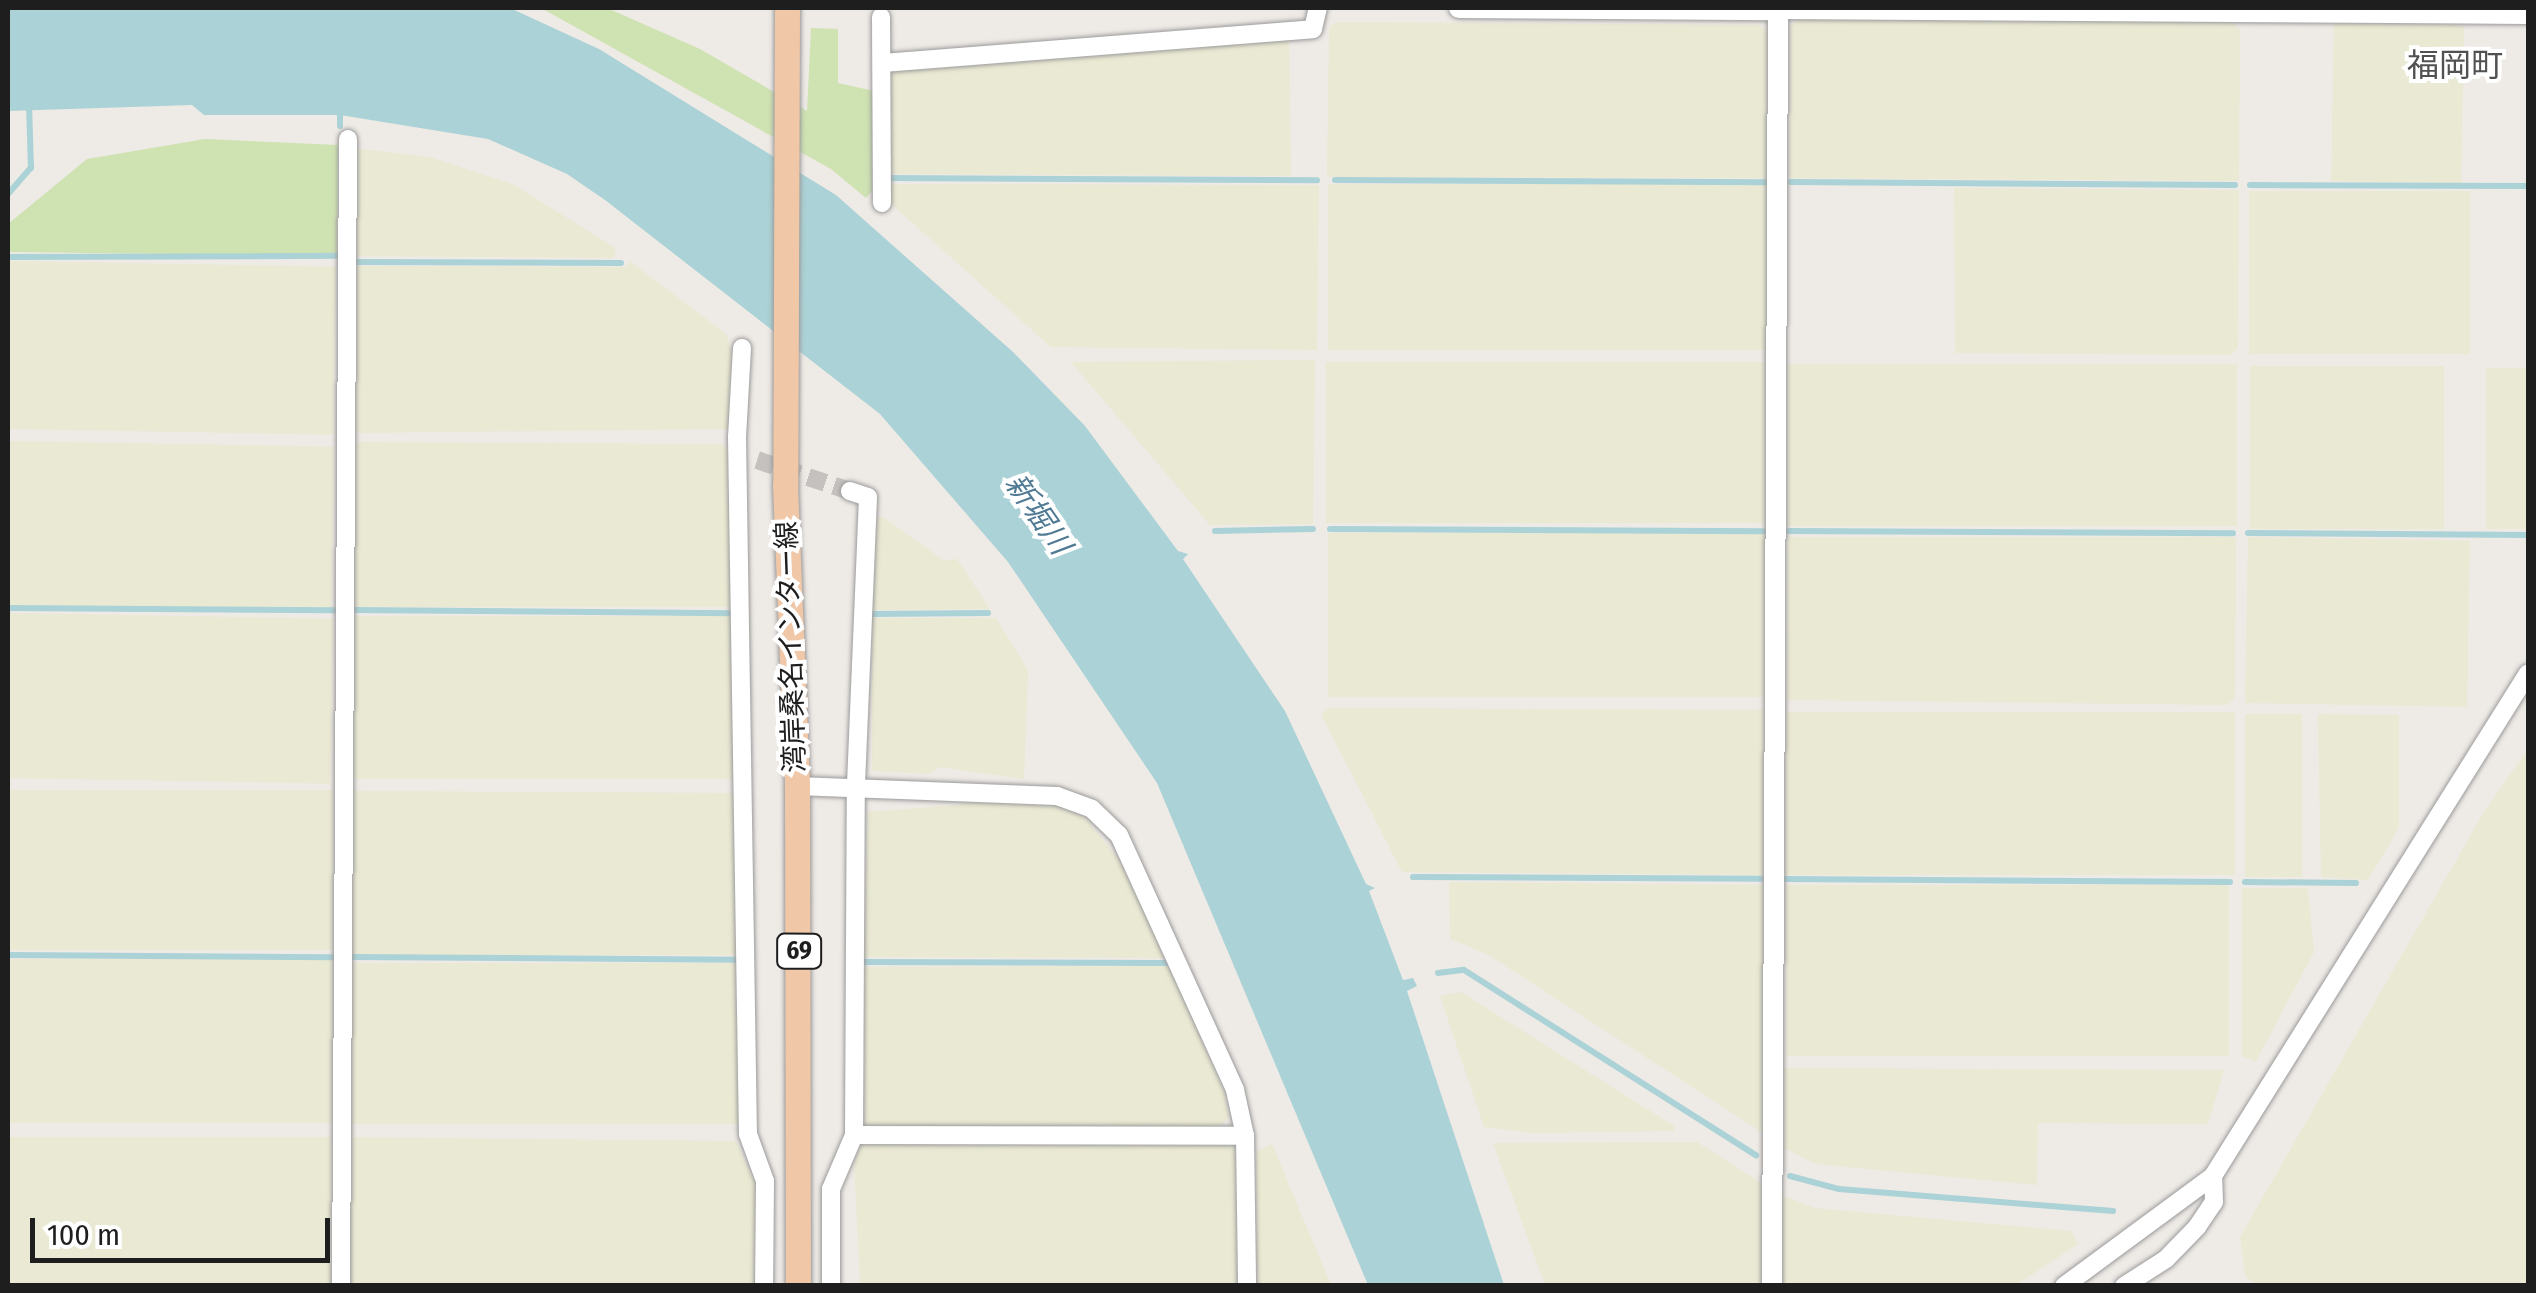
<!DOCTYPE html>
<meta charset="utf-8">
<style>
body{margin:0}
#map{position:relative;width:2536px;height:1293px;overflow:hidden;background:#eeeae6;font-family:"Fira Sans Condensed","Noto Sans JP",sans-serif}
div>[style]{position:absolute}
.farmland>*{inset:0;background:#eae9d3;transform-origin:0 0}
.grass>*{inset:0;background:#cfe2b2}
.water>*{inset:0;background:#abd2d6}
.stream>*{height:6px;margin:-3px;padding:0 3px;transform-origin:3px;border-radius:3px;background:#abd2d6}
.minor-tunnel>*{height:18px;margin-top:-9px;transform-origin:0;background:repeating-linear-gradient(90deg,#c4c1be 0 18px,transparent 0 27px)}
.roads{filter:drop-shadow(0 0 2px #9b9b9b) drop-shadow(0 0 2px #9b9b9b)}
.minor>*{height:18px;margin:-9px;padding:0 9px;transform-origin:9px;border-radius:9px;background:#fff}
.tertiary>*{height:20px;margin:-10px;padding:0 10px;transform-origin:10px;border-radius:10px;background:#fff}
.primary>*{height:25px;margin:-12.5px;padding:0 12.5px;transform-origin:12.5px;border-radius:12.5px;background:#f0c8a8}
span{translate:-50% -50%;white-space:nowrap;text-align:center;line-height:1.15;-webkit-text-stroke:8px #fff;paint-order:stroke}
.shield-label span{padding:2px 8px;background:#fff;border:2px solid;border-radius:8px;-webkit-text-stroke-width:0}
.shield-label{font-size:25px;color:#1e1e1e;font-weight:700}
.street-label{font-size:28px;color:#1e1e1e}
.water-label{font-size:30px;color:#507a94;font-style:italic}
.quarter-label{font-size:32px;color:#515151}
.frame{position:absolute;inset:0;border:10px solid #1e1e1e;pointer-events:none}
.scale{position:absolute;left:30px;top:1218px;width:300px;height:45px;box-sizing:border-box;border:5px solid #1e1e1e;border-top:0;padding-left:12px;font-size:30px;line-height:35px;white-space:nowrap;color:#1e1e1e;-webkit-text-stroke:8px #fff;paint-order:stroke}
</style>
<div id="map">
<div class="farmland">
<i style="clip-path:polygon(1799px 19px,2232px 22px,2240px 30px,2239px 181px,1790px 178px,1790px 27px)"></i>
<i style="clip-path:polygon(1336px 22px,1759px 25px,1768px 33px,1767px 178px,1327px 177px,1329px 28px)"></i>
<i style="left:2334px;top:23px;width:130px;height:158px;rotate:1deg"></i>
<i style="clip-path:polygon(1289px 37px,1291px 176px,886px 174px,888px 74px,895px 68px)"></i>
<i style="clip-path:polygon(353px 148px,429px 157px,512px 184px,616px 248px,614px 258px,352px 256px)"></i>
<i style="clip-path:polygon(890px 184px,1319px 185px,1317px 350px,1051px 347px,889px 202px)"></i>
<i style="left:1328px;top:184px;width:440px;height:166px"></i>
<i style="clip-path:polygon(1954px 188px,2239px 190px,2238px 348px,2230px 355px,1955px 353px)"></i>
<i style="left:2249px;top:191px;width:221px;height:163px"></i>
<i style="left:8px;top:261px;width:328px;height:168px;rotate:1deg"></i>
<i style="clip-path:polygon(631px 262px,727px 335px,736px 371px,729px 429px,357px 433px,350px 428px,352px 266px,624px 267px)"></i>
<i style="clip-path:polygon(1315px 360px,1313px 524px,1210px 525px,1071px 362px)"></i>
<i style="left:1326px;top:362px;width:439px;height:161px"></i>
<i style="left:1787px;top:364px;width:450px;height:162px"></i>
<i style="left:2250px;top:366px;width:194px;height:163px"></i>
<i style="left:2486px;top:368px;width:41px;height:161px"></i>
<i style="left:8px;top:441px;width:326px;height:164px;rotate:1deg"></i>
<i style="clip-path:polygon(353px 442px,723px 444px,731px 454px,732px 607px,350px 607px)"></i>
<i style="clip-path:polygon(882px 516px,943px 560px,957px 559px,990px 609px,872px 610px,875px 519px)"></i>
<i style="left:1328px;top:533px;width:438px;height:164px"></i>
<i style="clip-path:polygon(1788px 537px,2236px 537px,2235px 698px,2227px 705px,1787px 700px)"></i>
<i style="left:2248px;top:537px;width:222px;height:166px;rotate:1deg"></i>
<i style="left:8px;top:613px;width:325px;height:165px;rotate:1deg"></i>
<i style="left:350px;top:616px;width:383px;height:163px"></i>
<i style="clip-path:polygon(872px 618px,996px 618px,1028px 670px,1024px 779px,939px 767px,930px 774px,872px 771px)"></i>
<i style="clip-path:polygon(1330px 708px,1764px 710px,1763px 875px,1402px 872px,1321px 714px)"></i>
<i style="left:1786px;top:712px;width:449px;height:163px"></i>
<i style="left:2245px;top:714px;width:57px;height:163px"></i>
<i style="clip-path:polygon(2318px 714px,2399px 715px,2399px 828px,2368px 880px,2321px 877px)"></i>
<i style="clip-path:polygon(2528px 749px,2528px 1285px,2259px 1285px,2246px 1278px,2240px 1237px,2484px 812px)"></i>
<i style="left:8px;top:790px;width:325px;height:160px"></i>
<i style="clip-path:polygon(353px 791px,739px 793px,740px 955px,349px 955px,348px 796px)"></i>
<i style="clip-path:polygon(964px 798px,1051px 802px,1084px 817px,1121px 862px,1165px 958px,863px 957px,868px 812px,960px 805px)"></i>
<i style="clip-path:polygon(1449px 882px,1764px 885px,1763px 1133px,1487px 954px,1450px 939px)"></i>
<i style="left:1786px;top:885px;width:443px;height:171px"></i>
<i style="clip-path:polygon(2242px 888px,2308px 888px,2314px 952px,2256px 1061px,2242px 1056px)"></i>
<i style="left:8px;top:959px;width:325px;height:164px"></i>
<i style="left:350px;top:963px;width:390px;height:161px"></i>
<i style="clip-path:polygon(1169px 966px,1224px 1091px,1229px 1116px,1216px 1132px,862px 1130px,863px 967px)"></i>
<i style="clip-path:polygon(1461px 992px,1674px 1126px,1674px 1131px,1534px 1133px,1484px 1127px,1440px 996px)"></i>
<i style="clip-path:polygon(1784px 1068px,2224px 1070px,2208px 1124px,2038px 1123px,2037px 1185px,1815px 1164px,1784px 1148px)"></i>
<i style="left:8px;top:1137px;width:323px;height:148px"></i>
<i style="clip-path:polygon(345px 1137px,736px 1141px,757px 1187px,757px 1285px,346px 1285px)"></i>
<i style="clip-path:polygon(861px 1142px,1229px 1144px,1236px 1151px,1237px 1285px,860px 1285px,854px 1162px)"></i>
<i style="clip-path:polygon(1697px 1142px,1761px 1183px,1761px 1285px,1545px 1285px,1493px 1143px)"></i>
<i style="clip-path:polygon(1272px 1144px,1331px 1285px,1257px 1285px,1256px 1151px)"></i>
<i style="clip-path:polygon(1782px 1195px,1814px 1208px,2071px 1231px,2078px 1244px,2016px 1285px,1782px 1285px)"></i>
</div>
<div class="grass">
<i style="clip-path:polygon(541px 8px,607px 8px,700px 49px,807px 111px,811px 28px,838px 29px,838px 83px,874px 91px,872px 191px,866px 198px,831px 169px)"></i>
<i style="clip-path:polygon(205px 139px,338px 145px,337px 256px,8px 252px,8px 224px,87px 159px)"></i>
</div>
<div class="water">
<i style="clip-path:polygon(8px 8px,510px 8px,599px 49px,836px 195px,1013px 352px,1085px 426px,1178px 551px,1188px 554px,1183px 559px,1285px 711px,1366px 884px,1375px 888px,1369px 891px,1403px 980px,1413px 978px,1417px 986px,1407px 991px,1504px 1285px,1368px 1285px,1157px 783px,1008px 562px,880px 414px,605px 200px,567px 174px,488px 139px,340px 115px,204px 115px,192px 105px,8px 111px)"></i>
</div>
<div class="stream">
<i style="left:340px;top:107px;width:19px;rotate:90deg"></i>
<i style="left:885px;top:178px;width:432px;rotate:0.3deg"></i>
<i style="left:1335px;top:180px;width:431px;rotate:0.3deg"></i>
<i style="left:1791px;top:182px;width:444px;rotate:0.4deg"></i>
<i style="left:2250px;top:185px;width:278px;rotate:0.2deg"></i>
<i style="left:8px;top:194px;width:35px;rotate:-49deg"></i>
<i style="left:31px;top:168px;width:62px;rotate:-91.8deg"></i>
<i style="left:8px;top:257px;width:332px;rotate:-0.2deg"></i>
<i style="left:353px;top:262px;width:268px;rotate:0.2deg"></i>
<i style="left:1330px;top:529px;width:433px;rotate:0.3deg"></i>
<i style="left:1215px;top:531px;width:98px;rotate:-1.2deg"></i>
<i style="left:1789px;top:531px;width:444px;rotate:0.3deg"></i>
<i style="left:2248px;top:533px;width:280px;rotate:0.4deg"></i>
<i style="left:8px;top:608px;width:326px;rotate:0.4deg"></i>
<i style="left:353px;top:610px;width:380px;rotate:0.5deg"></i>
<i style="left:873px;top:614px;width:115px;rotate:-0.5deg"></i>
<i style="left:1413px;top:877px;width:348px;rotate:0.3deg"></i>
<i style="left:1786px;top:879px;width:444px;rotate:0.4deg"></i>
<i style="left:2245px;top:882px;width:111px;rotate:0.5deg"></i>
<i style="left:8px;top:955px;width:324px;rotate:0.4deg"></i>
<i style="left:350px;top:957px;width:389px;rotate:0.4deg"></i>
<i style="left:864px;top:962px;width:302px;rotate:0.2deg"></i>
<i style="left:1438px;top:973px;width:26px;rotate:-7deg"></i>
<i style="left:1464px;top:970px;width:346px;rotate:32.4deg"></i>
<i style="left:1790px;top:1176px;width:51px;rotate:14.9deg"></i>
<i style="left:1839px;top:1189px;width:275px;rotate:4.6deg"></i>
</div>
<div class="minor-tunnel">
<i style="left:757px;top:460px;width:98px;rotate:18.4deg"></i>
</div>
<div class="roads">
<div class="minor">
<i style="left:1778px;top:10px;width:750px;rotate:0.38deg"></i>
<i style="left:881px;top:17px;width:186px;rotate:89.7deg"></i>
<i style="left:883px;top:63px;width:431px;rotate:-4.5deg"></i>
<i style="left:1313px;top:29px;width:22px;rotate:-77deg"></i>
<i style="left:742px;top:348px;width:89px;rotate:93.2deg"></i>
<i style="left:737px;top:437px;width:697px;rotate:89.1deg"></i>
<i style="left:748px;top:1134px;width:50px;rotate:70.1deg"></i>
<i style="left:765px;top:1181px;width:105px;rotate:90.5deg"></i>
<i style="left:797px;top:786px;width:260px;rotate:2.2deg"></i>
<i style="left:1057px;top:796px;width:37px;rotate:20deg"></i>
<i style="left:1092px;top:809px;width:37px;rotate:44deg"></i>
<i style="left:1119px;top:835px;width:280px;rotate:65.5deg"></i>
<i style="left:1235px;top:1090px;width:47px;rotate:77.7deg"></i>
<i style="left:1245px;top:1136px;width:150px;rotate:89.2deg"></i>
<i style="left:854px;top:1135px;width:391px;rotate:0.1deg"></i>
<i style="left:341px;top:1286px;width:1147px;rotate:-89.65deg"></i>
<i style="left:831px;top:1286px;width:97px;rotate:-90deg"></i>
<i style="left:831px;top:1189px;width:59px;rotate:-66.9deg"></i>
<i style="left:854px;top:1135px;width:351px;rotate:-89.7deg"></i>
<i style="left:856px;top:784px;width:287px;rotate:-87.6deg"></i>
<i style="left:868px;top:497px;width:19px;rotate:-162deg"></i>
<i style="left:2064px;top:1286px;width:185px;rotate:-36.4deg"></i>
<i style="left:2213px;top:1176px;width:593px;rotate:-57.94deg"></i>
<i style="left:2124px;top:1286px;width:50px;rotate:-32.7deg"></i>
<i style="left:2166px;top:1259px;width:45px;rotate:-45.9deg"></i>
<i style="left:2197px;top:1227px;width:30px;rotate:-56deg"></i>
<i style="left:2214px;top:1202px;width:26px;rotate:-92deg"></i>
</div>
<div class="tertiary">
<i style="left:1459px;top:8px;width:319px;rotate:0.4deg"></i>
<i style="left:1772px;top:1286px;width:1278px;rotate:-89.73deg"></i>
</div>
<div class="primary">
<i style="left:787px;top:8px;width:477px;rotate:90.2deg"></i>
<i style="left:785px;top:485px;width:301px;rotate:87.7deg"></i>
<i style="left:797px;top:786px;width:500px;rotate:89.89deg"></i>
</div>
</div>
<div class="shield-label">
<span style="left:799px;top:951px">69</span>
</div>
<div class="street-label">
<span style="left:791px;top:647px;rotate:-92deg">湾岸桑名インター線</span>
</div>
<div class="water-label">
<span style="left:1038px;top:514px;rotate:55deg">新堀川</span>
</div>
<div class="quarter-label">
<span style="left:2455px;top:65px">福岡町</span>
</div>
<div class="frame"></div>
<div class="scale">100 m</div>
</div>
